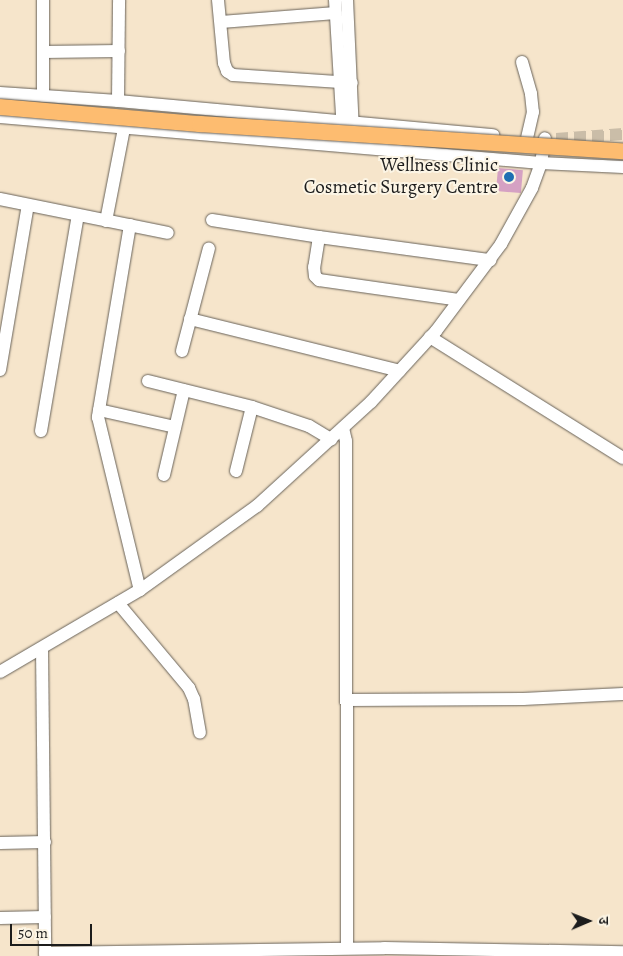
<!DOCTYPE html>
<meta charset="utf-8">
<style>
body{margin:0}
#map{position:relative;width:623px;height:956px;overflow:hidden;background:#f6e5cb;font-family:Alegreya,"Noto Serif Devanagari",serif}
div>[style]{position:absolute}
.building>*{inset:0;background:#d5a1c3;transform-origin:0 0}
.minor-tunnel>*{height:12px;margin-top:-6px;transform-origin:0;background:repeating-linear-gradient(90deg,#cabda8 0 12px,transparent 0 18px)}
.roads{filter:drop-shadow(0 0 1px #686259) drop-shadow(0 0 1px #686259)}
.minor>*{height:12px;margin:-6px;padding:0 6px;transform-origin:6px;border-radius:6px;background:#fff}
.bridges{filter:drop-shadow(0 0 1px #686259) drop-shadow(0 0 1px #686259)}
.major-bridge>*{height:16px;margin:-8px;padding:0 8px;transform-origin:8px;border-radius:8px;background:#fdbc70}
.dots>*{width:14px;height:14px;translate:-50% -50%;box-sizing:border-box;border:2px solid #fcf5e5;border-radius:50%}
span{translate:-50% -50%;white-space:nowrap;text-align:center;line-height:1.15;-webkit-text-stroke:4px #fcf5e5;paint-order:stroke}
.poi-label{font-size:19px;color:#1c1c1c}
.right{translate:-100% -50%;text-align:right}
.north{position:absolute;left:563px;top:896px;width:50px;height:50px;-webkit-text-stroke:4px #fcf5e5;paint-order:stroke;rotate:89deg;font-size:14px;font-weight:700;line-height:20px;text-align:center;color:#1c1c1c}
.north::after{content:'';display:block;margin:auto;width:18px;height:22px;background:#1c1c1c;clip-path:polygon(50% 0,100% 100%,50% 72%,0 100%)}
.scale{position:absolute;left:10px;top:924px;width:82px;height:22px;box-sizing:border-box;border:2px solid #1c1c1c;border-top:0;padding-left:6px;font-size:15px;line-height:18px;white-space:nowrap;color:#1c1c1c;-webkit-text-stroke:4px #fcf5e5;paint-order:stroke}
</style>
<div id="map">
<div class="building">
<i style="left:498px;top:168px;width:25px;height:23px;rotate:5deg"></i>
</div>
<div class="minor-tunnel">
<i style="left:556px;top:139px;width:67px;rotate:-4.3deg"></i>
</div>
<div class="roads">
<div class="minor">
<i style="left:218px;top:0;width:63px;rotate:84.6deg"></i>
<i style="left:224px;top:63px;width:9px;rotate:69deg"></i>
<i style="left:227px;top:71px;width:7px;rotate:34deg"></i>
<i style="left:233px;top:75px;width:119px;rotate:3.8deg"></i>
<i style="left:335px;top:0;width:129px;rotate:86.5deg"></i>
<i style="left:347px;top:0;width:130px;rotate:87.4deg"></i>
<i style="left:221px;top:22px;width:115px;rotate:-4.5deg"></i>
<i style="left:43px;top:52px;width:76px;rotate:-0.8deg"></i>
<i style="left:522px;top:62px;width:33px;rotate:74deg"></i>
<i style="left:531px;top:94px;width:18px;rotate:84deg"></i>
<i style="left:533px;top:112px;width:26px;rotate:103deg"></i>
<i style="left:0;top:93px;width:118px;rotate:3.9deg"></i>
<i style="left:118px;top:101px;width:377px;rotate:5.2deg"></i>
<i style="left:43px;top:96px;width:96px;rotate:-90deg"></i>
<i style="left:118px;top:101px;width:101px;rotate:-89.4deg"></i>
<i style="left:0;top:117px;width:543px;rotate:4.86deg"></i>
<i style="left:541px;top:163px;width:82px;rotate:2.8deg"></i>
<i style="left:0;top:199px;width:171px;rotate:11.4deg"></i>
<i style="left:212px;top:220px;width:108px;rotate:9deg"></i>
<i style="left:319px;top:237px;width:173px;rotate:7.7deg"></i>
<i style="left:106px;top:221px;width:95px;rotate:-79deg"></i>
<i style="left:130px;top:225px;width:195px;rotate:99.5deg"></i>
<i style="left:98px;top:417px;width:178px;rotate:76.4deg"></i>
<i style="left:319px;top:237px;width:30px;rotate:99deg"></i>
<i style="left:314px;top:267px;width:9px;rotate:84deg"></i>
<i style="left:315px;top:276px;width:6px;rotate:45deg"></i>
<i style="left:319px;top:280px;width:141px;rotate:8.1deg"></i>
<i style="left:190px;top:319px;width:216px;rotate:13.9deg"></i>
<i style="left:430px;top:337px;width:228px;rotate:32.1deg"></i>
<i style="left:182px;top:351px;width:106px;rotate:-75.3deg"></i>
<i style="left:0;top:370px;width:167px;rotate:-80.4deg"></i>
<i style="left:148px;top:381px;width:107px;rotate:14deg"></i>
<i style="left:252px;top:407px;width:60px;rotate:18.4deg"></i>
<i style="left:309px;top:426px;width:26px;rotate:31deg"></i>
<i style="left:99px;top:410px;width:78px;rotate:12.6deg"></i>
<i style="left:343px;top:428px;width:13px;rotate:77deg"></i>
<i style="left:346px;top:441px;width:507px;rotate:89.89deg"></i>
<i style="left:41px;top:431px;width:219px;rotate:-80.3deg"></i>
<i style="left:236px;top:471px;width:66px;rotate:-76deg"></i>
<i style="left:164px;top:475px;width:87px;rotate:-76.8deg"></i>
<i style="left:118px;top:603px;width:111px;rotate:50.1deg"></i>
<i style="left:189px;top:688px;width:12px;rotate:66deg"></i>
<i style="left:194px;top:699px;width:34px;rotate:80deg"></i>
<i style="left:42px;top:648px;width:308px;rotate:89.4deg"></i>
<i style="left:0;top:672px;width:162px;rotate:-30.4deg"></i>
<i style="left:140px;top:590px;width:144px;rotate:-35.7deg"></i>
<i style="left:257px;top:506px;width:154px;rotate:-42.4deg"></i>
<i style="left:371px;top:402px;width:96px;rotate:-47.5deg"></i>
<i style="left:436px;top:331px;width:109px;rotate:-53.2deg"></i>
<i style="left:501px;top:244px;width:64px;rotate:-61deg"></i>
<i style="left:532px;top:188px;width:27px;rotate:-70deg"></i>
<i style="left:541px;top:163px;width:25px;rotate:-81deg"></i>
<i style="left:347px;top:700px;width:176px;rotate:-0.3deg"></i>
<i style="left:523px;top:699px;width:100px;rotate:-2.9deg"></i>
<i style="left:0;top:843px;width:45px;rotate:-1.3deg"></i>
<i style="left:0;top:918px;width:45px;rotate:-1.3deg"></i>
<i style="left:45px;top:953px;width:339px;rotate:-0.8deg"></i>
<i style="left:384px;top:948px;width:239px;rotate:1deg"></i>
</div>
</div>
<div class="bridges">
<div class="major-bridge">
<i style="left:0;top:107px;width:201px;rotate:4.9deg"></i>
<i style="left:200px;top:124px;width:424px;rotate:3.7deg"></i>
</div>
</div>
<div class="dots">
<i style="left:509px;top:177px;background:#1f6fb2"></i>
</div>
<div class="poi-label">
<span class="right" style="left:498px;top:177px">Wellness Clinic<br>Cosmetic Surgery Centre</span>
</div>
<div class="north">उ</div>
<div class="scale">50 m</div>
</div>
